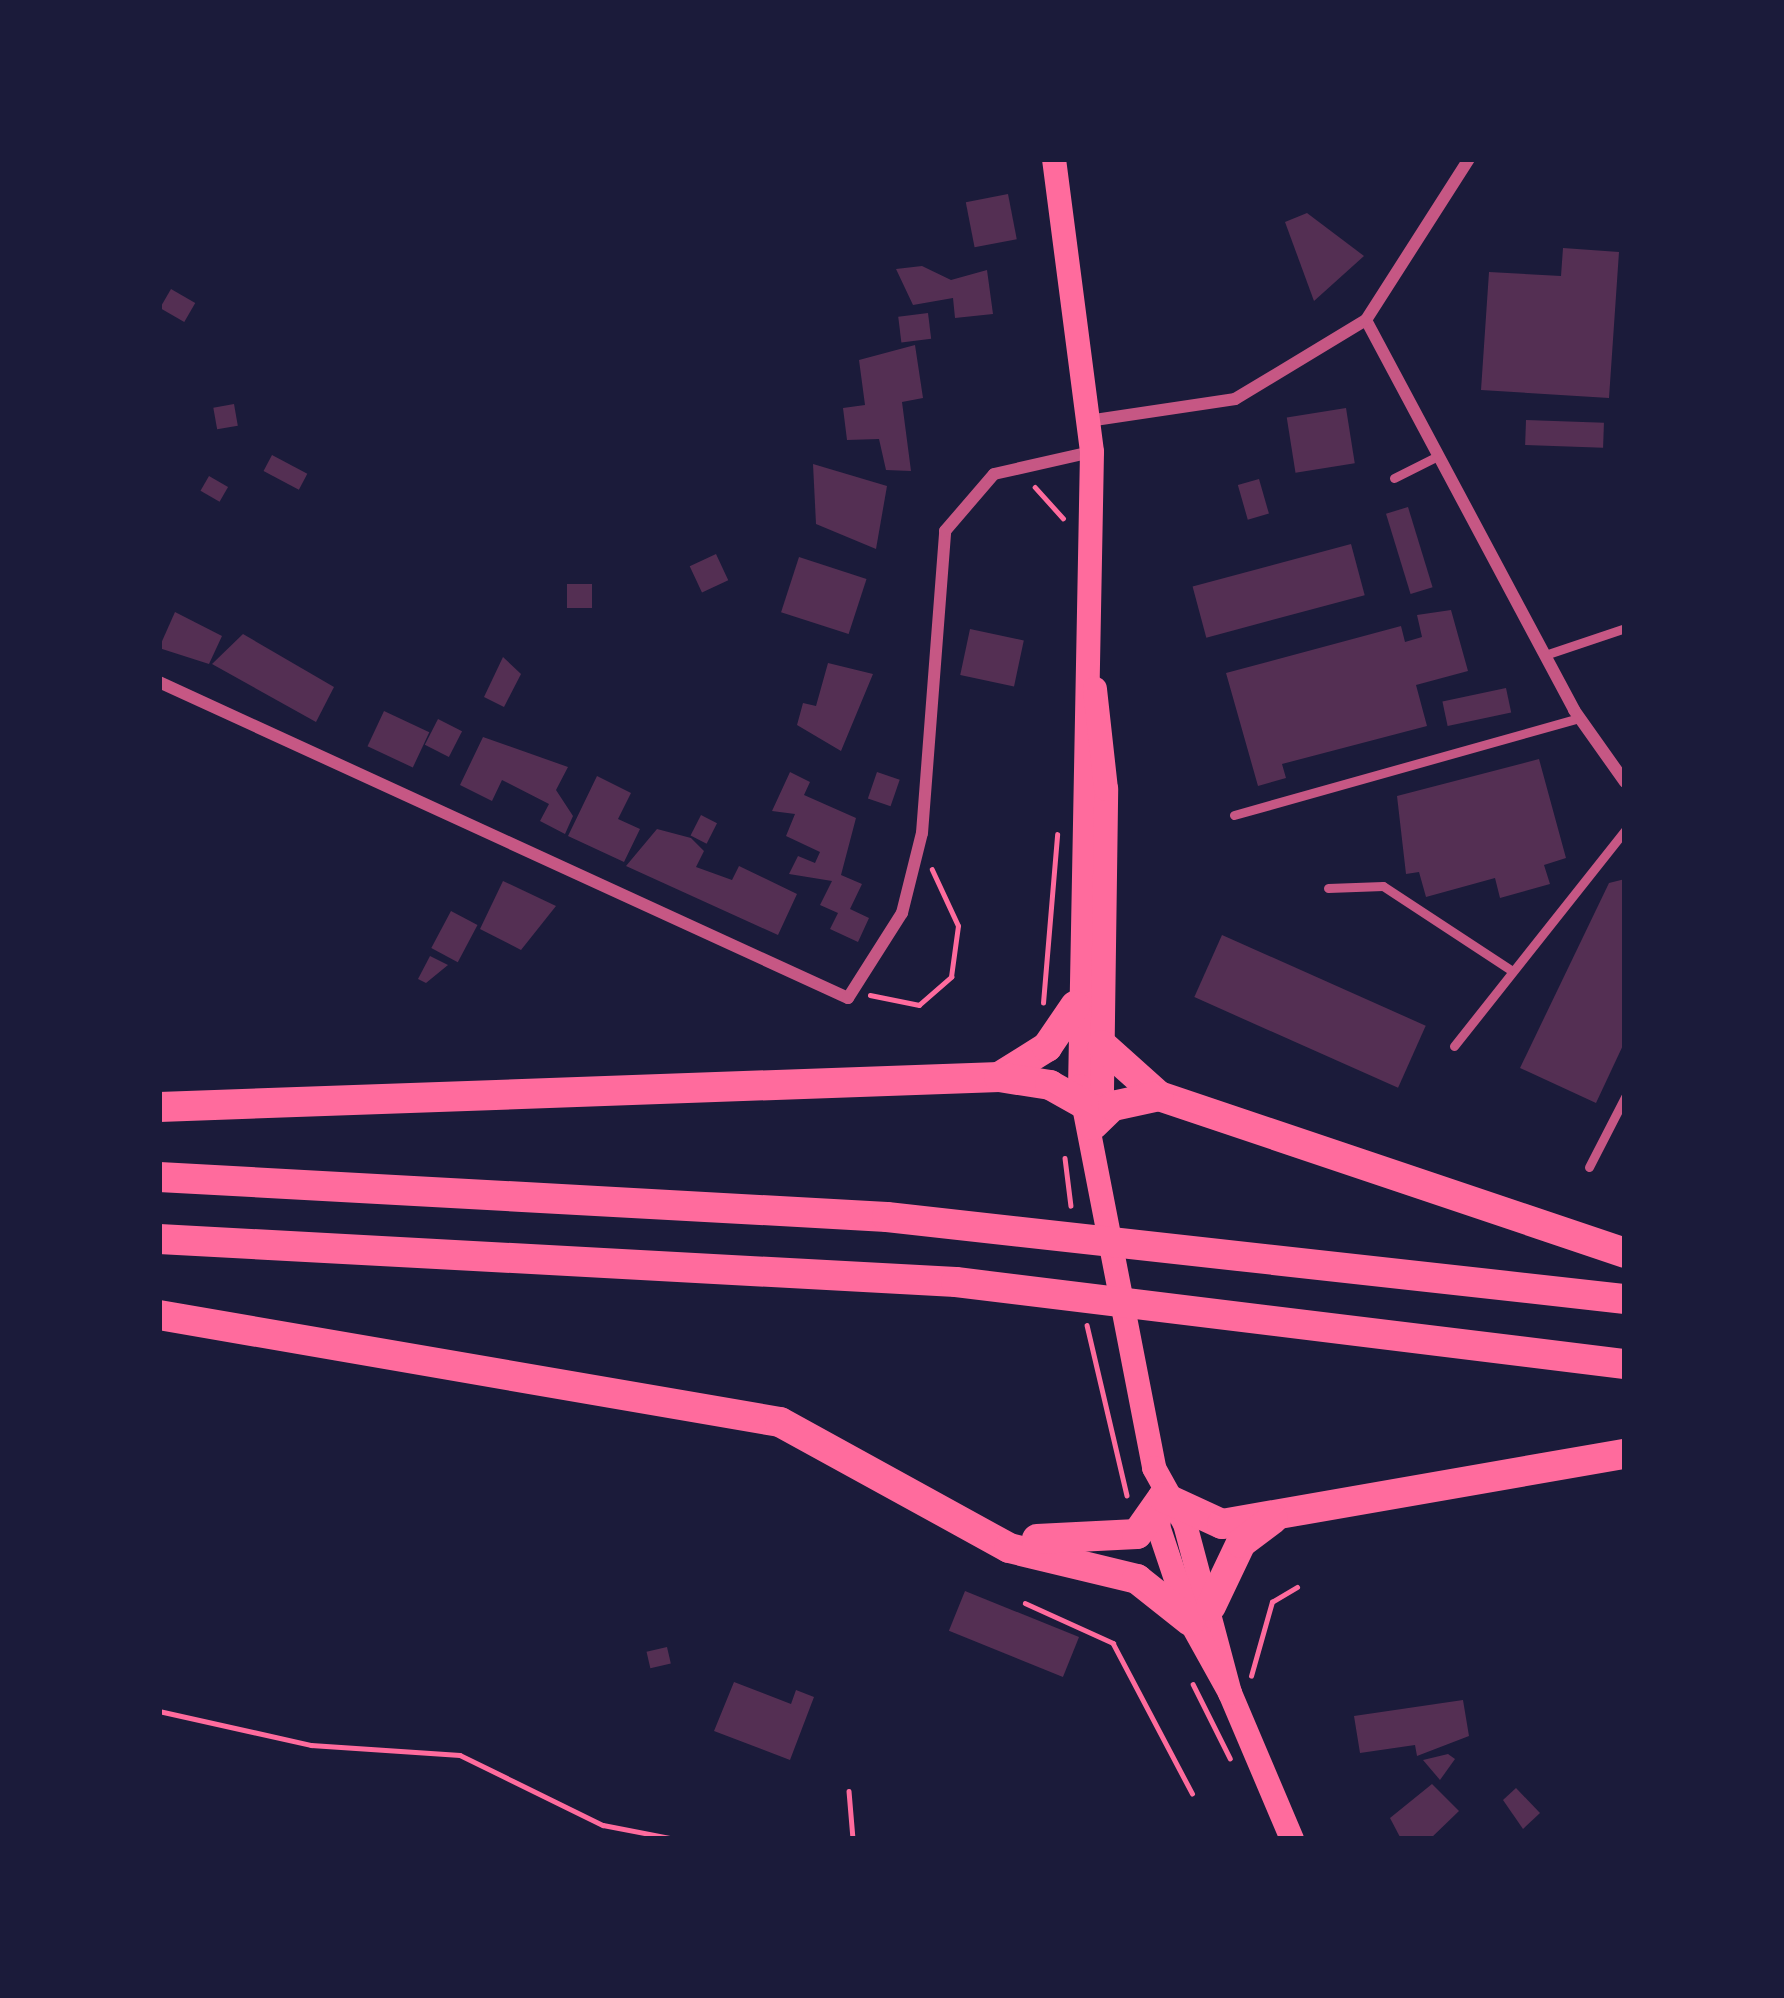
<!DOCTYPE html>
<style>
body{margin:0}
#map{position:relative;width:1784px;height:1998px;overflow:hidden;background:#1b1b3a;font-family:"Noto Sans",sans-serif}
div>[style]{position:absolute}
.building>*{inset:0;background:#542f53;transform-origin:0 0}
.path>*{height:4.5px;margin:-2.25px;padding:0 2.25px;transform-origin:2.25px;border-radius:2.25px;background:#ff6b9d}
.service>*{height:9px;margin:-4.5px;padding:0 4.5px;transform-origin:4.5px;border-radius:4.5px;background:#c65784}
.minor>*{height:12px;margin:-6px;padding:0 6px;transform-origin:6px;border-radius:6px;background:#c65784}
.secondary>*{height:24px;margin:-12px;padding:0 12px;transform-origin:12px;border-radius:12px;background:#ff6b9d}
.motorway>*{height:30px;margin:-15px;padding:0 15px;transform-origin:15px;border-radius:15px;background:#ff6b9d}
span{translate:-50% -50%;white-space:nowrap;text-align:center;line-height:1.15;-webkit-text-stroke:9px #1b1b3a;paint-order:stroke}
.frame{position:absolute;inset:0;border:162px solid #1b1b3a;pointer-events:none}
</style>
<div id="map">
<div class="building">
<i style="left:1008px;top:194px;width:46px;height:43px;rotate:79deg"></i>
<i style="clip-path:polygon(1307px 213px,1364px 256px,1314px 301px,1285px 222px)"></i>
<i style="clip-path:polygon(1563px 248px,1619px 252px,1609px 398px,1481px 390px,1489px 272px,1561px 276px)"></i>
<i style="clip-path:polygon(922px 266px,951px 280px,987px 270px,993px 314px,955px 318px,953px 298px,913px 305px,896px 269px)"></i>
<i style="left:171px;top:289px;width:28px;height:22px;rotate:30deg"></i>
<i style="left:928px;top:313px;width:26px;height:30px;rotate:83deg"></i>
<i style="clip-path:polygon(915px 345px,923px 398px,902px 402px,911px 471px,886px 470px,879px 439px,847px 440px,843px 408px,865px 405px,859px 360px)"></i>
<i style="left:234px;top:404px;width:22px;height:21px;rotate:80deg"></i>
<i style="left:1346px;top:408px;width:56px;height:60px;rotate:81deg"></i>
<i style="left:1526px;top:420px;width:78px;height:25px;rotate:2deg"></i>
<i style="left:272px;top:455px;width:40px;height:18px;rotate:28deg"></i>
<i style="clip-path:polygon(813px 464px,887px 486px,876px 549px,816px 524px)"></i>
<i style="left:209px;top:476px;width:22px;height:17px;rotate:30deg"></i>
<i style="left:1259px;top:479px;width:36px;height:22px;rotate:74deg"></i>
<i style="left:1408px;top:507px;width:84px;height:23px;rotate:73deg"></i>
<i style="left:1351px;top:544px;width:53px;height:164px;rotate:75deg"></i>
<i style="left:716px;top:554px;width:29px;height:29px;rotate:65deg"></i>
<i style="left:799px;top:557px;width:71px;height:58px;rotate:18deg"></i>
<i style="left:567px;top:584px;width:25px;height:24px"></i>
<i style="clip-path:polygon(1451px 610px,1468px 671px,1416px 685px,1427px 726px,1282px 764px,1286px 778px,1258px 786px,1226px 673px,1401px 626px,1405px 642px,1422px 637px,1417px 615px)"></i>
<i style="clip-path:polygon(175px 612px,222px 636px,209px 664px,159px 648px)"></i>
<i style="left:970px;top:629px;width:55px;height:47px;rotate:12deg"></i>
<i style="clip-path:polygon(243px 634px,334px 687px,316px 722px,212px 664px)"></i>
<i style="clip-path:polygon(503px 657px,521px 674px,504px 707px,484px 697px)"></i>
<i style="clip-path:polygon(828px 663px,873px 674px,841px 751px,797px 725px,803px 703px,816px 706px)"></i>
<i style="left:1506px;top:688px;width:25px;height:65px;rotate:78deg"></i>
<i style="left:384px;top:711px;width:50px;height:39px;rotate:25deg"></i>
<i style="left:438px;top:719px;width:27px;height:29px;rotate:27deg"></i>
<i style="clip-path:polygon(483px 737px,568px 767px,556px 790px,573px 816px,565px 834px,540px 821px,549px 804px,502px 780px,492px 801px,460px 785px)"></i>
<i style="clip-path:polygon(1539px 759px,1566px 858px,1544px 865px,1550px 884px,1500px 898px,1495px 878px,1426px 897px,1419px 872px,1406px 874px,1397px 796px)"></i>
<i style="clip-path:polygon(790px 772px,810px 782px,804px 795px,856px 818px,841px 875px,862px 884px,850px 909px,869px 918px,858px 942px,830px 929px,838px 913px,820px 905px,832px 881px,789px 874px,798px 856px,815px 863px,820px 852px,786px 836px,795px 814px,772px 811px)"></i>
<i style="left:877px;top:772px;width:24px;height:28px;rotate:19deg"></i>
<i style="clip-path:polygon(597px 776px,631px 793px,618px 819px,640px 829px,624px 862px,568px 836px)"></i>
<i style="left:701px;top:815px;width:18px;height:23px;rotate:27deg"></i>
<i style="clip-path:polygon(657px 829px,691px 838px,704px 851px,696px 867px,732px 880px,739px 866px,797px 894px,778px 935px,626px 866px)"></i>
<i style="clip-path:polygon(1625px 879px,1625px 1041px,1596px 1103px,1520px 1068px,1609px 883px)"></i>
<i style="clip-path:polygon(503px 881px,556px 906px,521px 950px,480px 929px)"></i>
<i style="left:451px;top:911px;width:30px;height:42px;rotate:28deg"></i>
<i style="left:1222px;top:935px;width:223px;height:68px;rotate:24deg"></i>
<i style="clip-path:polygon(430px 956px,448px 965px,426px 983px,418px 979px)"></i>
<i style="left:965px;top:1591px;width:123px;height:43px;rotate:22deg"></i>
<i style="left:667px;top:1647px;width:17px;height:21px;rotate:77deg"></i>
<i style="clip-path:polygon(734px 1682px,791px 1704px,796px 1690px,814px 1697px,790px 1760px,714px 1731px)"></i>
<i style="clip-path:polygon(1463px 1700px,1469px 1736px,1417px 1756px,1415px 1745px,1360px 1753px,1354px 1716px)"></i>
<i style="clip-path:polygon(1448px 1754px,1455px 1759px,1440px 1780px,1423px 1760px)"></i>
<i style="clip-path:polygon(1432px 1784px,1459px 1811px,1430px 1839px,1401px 1839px,1390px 1818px)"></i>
<i style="clip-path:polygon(1516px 1788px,1540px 1813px,1523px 1829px,1503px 1800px)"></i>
</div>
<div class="path">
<i style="left:1035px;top:487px;width:42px;rotate:47.9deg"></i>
<i style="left:870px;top:995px;width:50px;rotate:11.5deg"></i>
<i style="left:919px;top:1005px;width:43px;rotate:-41.2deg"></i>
<i style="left:951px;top:977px;width:51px;rotate:-82.2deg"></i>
<i style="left:958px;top:926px;width:62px;rotate:-114.9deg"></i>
<i style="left:1043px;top:1003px;width:169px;rotate:-85.2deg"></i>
<i style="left:1065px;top:1158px;width:48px;rotate:82.9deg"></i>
<i style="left:1087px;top:1325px;width:175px;rotate:76.8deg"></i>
<i style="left:1025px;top:1603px;width:97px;rotate:24.4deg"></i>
<i style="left:1113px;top:1643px;width:170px;rotate:62.2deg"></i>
<i style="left:1251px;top:1676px;width:77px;rotate:-74.2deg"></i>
<i style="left:1272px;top:1602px;width:29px;rotate:-31deg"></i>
<i style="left:1193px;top:1684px;width:83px;rotate:63.4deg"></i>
<i style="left:159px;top:1711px;width:156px;rotate:12.6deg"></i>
<i style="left:311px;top:1745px;width:149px;rotate:3.8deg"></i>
<i style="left:460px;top:1755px;width:159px;rotate:26.1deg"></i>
<i style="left:603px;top:1825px;width:74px;rotate:10.9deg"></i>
<i style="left:849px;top:1791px;width:48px;rotate:85.2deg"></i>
</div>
<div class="service">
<i style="left:1394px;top:478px;width:49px;rotate:-26.6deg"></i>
<i style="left:1545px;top:655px;width:84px;rotate:-18.6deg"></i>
<i style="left:1234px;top:815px;width:359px;rotate:-15.7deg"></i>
<i style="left:1328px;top:888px;width:55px;rotate:-2.1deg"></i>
<i style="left:1383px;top:886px;width:153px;rotate:33.3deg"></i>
<i style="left:1454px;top:1046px;width:275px;rotate:-51.6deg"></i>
<i style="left:1589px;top:1167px;width:79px;rotate:-62.8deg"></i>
</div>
<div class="minor">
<i style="left:1366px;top:320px;width:442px;rotate:61.9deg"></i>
<i style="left:1574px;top:710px;width:88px;rotate:54.7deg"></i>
<i style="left:1088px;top:421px;width:149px;rotate:-8.5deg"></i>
<i style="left:1235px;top:399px;width:153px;rotate:-31.1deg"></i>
<i style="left:1366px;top:320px;width:191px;rotate:-57.4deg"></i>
<i style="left:159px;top:682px;width:758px;rotate:24.64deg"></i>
<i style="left:848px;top:998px;width:101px;rotate:-57.6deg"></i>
<i style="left:902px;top:913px;width:82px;rotate:-76deg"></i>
<i style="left:922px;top:833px;width:303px;rotate:-85.6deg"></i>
<i style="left:945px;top:531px;width:75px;rotate:-49.3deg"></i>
<i style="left:994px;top:474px;width:99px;rotate:-12.8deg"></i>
</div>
<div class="secondary">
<i style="left:1054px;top:159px;width:295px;rotate:82.6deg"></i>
<i style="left:1092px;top:452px;width:634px;rotate:91.08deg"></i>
<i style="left:1080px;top:1086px;width:389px;rotate:79deg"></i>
<i style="left:1154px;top:1468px;width:64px;rotate:61deg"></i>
<i style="left:1185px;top:1524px;width:175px;rotate:75.1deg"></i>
<i style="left:1230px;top:1693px;width:159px;rotate:67deg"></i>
<i style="left:1091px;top:1108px;width:21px;rotate:-59deg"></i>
<i style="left:1102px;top:1090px;width:301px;rotate:-89.2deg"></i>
<i style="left:1106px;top:789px;width:101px;rotate:-96.3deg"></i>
<i style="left:1162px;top:1499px;width:27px;rotate:98deg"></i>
<i style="left:1158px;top:1526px;width:100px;rotate:71.4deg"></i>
<i style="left:1190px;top:1621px;width:82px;rotate:60.9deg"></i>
</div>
<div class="motorway">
<i style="left:1102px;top:1045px;width:76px;rotate:41.8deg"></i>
<i style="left:1159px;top:1096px;width:492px;rotate:18.6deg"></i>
<i style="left:999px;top:1077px;width:57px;rotate:-32deg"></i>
<i style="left:1047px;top:1047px;width:50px;rotate:-55.7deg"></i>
<i style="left:159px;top:1107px;width:841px;rotate:-2.05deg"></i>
<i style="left:999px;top:1077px;width:52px;rotate:8.9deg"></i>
<i style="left:1050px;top:1085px;width:47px;rotate:29.3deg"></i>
<i style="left:1093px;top:1125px;width:28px;rotate:-44deg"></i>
<i style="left:1113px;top:1106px;width:47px;rotate:-12.3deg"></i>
<i style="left:159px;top:1177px;width:729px;rotate:3.14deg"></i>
<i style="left:887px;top:1217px;width:743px;rotate:6.34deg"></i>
<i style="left:159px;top:1239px;width:798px;rotate:3.09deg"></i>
<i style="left:956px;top:1282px;width:674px;rotate:6.99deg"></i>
<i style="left:159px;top:1315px;width:630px;rotate:9.78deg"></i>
<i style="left:780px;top:1422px;width:261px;rotate:28.8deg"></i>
<i style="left:1009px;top:1548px;width:132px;rotate:13.6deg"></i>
<i style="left:1137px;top:1579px;width:68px;rotate:38.4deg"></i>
<i style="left:1037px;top:1539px;width:100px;rotate:-2.9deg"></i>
<i style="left:1137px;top:1534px;width:45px;rotate:-54.9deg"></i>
<i style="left:1163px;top:1497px;width:65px;rotate:24.6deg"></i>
<i style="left:1222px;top:1524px;width:409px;rotate:-9.9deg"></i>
<i style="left:1211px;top:1606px;width:70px;rotate:-64.5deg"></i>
<i style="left:1241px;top:1543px;width:40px;rotate:-37deg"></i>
</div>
<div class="frame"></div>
</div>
